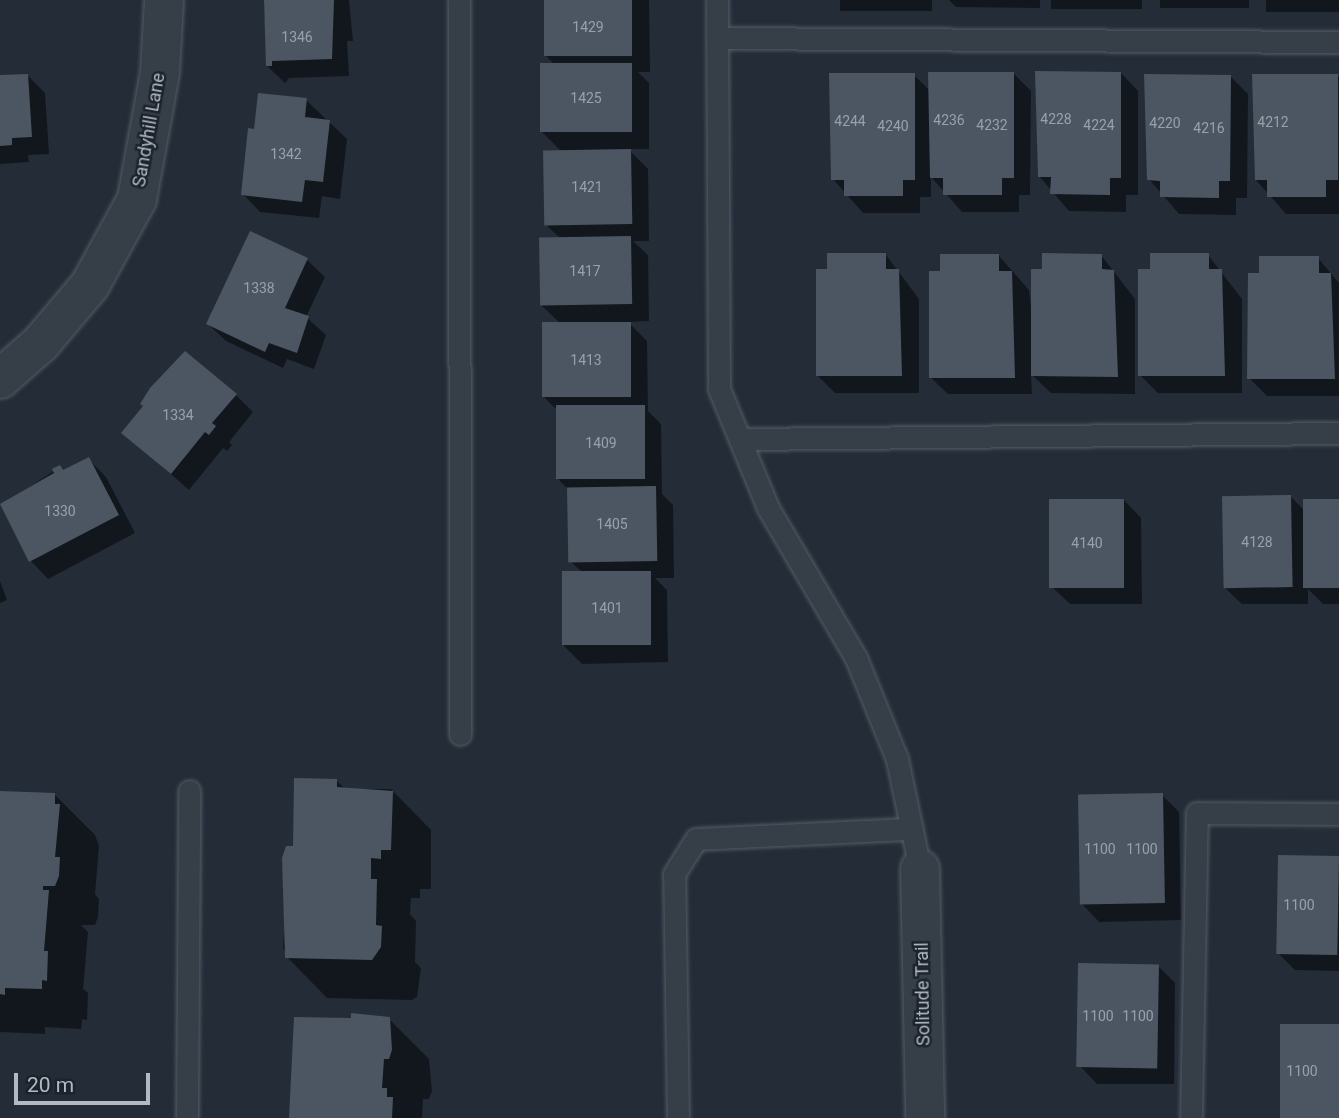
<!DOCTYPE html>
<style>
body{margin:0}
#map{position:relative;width:1339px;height:1118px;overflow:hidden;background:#232c37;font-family:Roboto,sans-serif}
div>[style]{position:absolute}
.shadow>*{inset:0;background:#0007;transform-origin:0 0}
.building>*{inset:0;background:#4c5662;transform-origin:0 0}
.roads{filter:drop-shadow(0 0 2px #545c65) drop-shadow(0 0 2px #545c65)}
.lane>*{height:21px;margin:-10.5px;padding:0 10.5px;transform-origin:10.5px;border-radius:10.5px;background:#363e47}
.street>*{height:38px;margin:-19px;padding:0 19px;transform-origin:19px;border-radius:19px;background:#363e47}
span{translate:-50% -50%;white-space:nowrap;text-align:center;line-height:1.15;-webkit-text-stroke:5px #1c232c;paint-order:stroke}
.number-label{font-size:14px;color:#98a0ac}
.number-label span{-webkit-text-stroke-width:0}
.street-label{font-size:18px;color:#b1b9c4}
.scale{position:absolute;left:14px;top:1073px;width:136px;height:32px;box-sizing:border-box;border:4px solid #b1b9c4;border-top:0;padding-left:9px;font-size:21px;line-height:24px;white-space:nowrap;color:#b1b9c4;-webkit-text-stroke:5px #1c232c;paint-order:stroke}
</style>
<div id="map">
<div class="shadow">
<i style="clip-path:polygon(264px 0,349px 0,353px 41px,347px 41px,349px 76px,289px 78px,285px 83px,267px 66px)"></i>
<i style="clip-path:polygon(546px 0,649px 0,650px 72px,638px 72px,649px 83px,649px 149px,628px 149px,648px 169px,649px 241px,633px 241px,648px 255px,649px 321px,628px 322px,647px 341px,648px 411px,661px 424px,662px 494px,673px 505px,674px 578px,655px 578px,667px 590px,668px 662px,582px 664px,564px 646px,583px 573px,570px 561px,569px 490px,559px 480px,557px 410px,544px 397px,561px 324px,541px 305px,560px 238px,545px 224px,562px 152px,542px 132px,556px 66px,546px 56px)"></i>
<i style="left:840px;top:0;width:92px;height:11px"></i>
<i style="clip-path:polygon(949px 0,1040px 0,1040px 8px,956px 7px)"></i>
<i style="left:1051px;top:0;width:91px;height:9px"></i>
<i style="left:1160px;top:0;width:89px;height:8px"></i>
<i style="left:1266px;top:0;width:73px;height:12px"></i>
<i style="clip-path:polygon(1013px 73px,1031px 91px,1030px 195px,1019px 195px,1019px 212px,962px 212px,931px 177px,931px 197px,920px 197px,920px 213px,863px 213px,833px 179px,830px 75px,914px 75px,929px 90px)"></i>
<i style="clip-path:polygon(1036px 73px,1121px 73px,1138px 91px,1138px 195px,1126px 195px,1126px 212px,1069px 211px,1039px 176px)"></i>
<i style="clip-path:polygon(28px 76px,45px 93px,49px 154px,28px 155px,29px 162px,0 164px,0 77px)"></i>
<i style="clip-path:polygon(1146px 76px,1230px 76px,1248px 94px,1247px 198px,1236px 198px,1236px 215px,1179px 214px,1149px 179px)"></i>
<i style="clip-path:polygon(1253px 76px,1339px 77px,1339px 214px,1286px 214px,1256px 180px)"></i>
<i style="clip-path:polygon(306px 100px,347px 139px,340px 199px,322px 196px,319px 218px,260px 212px,243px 194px)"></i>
<i style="clip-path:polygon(886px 255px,919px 299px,919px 393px,835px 393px,817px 375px,828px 271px)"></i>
<i style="clip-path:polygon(1101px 255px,1135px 299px,1135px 394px,1051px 393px,1031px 374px,1032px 394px,948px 394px,930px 377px,942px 273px,999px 256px,1029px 290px,1033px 324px)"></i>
<i style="clip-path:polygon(1208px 255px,1242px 299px,1242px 393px,1158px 393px,1140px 375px,1151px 271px)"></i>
<i style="clip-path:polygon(1318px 258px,1339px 283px,1339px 396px,1267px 396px,1249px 378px,1261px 274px)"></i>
<i style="clip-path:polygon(307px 260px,325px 277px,306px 317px,326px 335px,314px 369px,287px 359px,283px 368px,226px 341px,208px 324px)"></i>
<i style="clip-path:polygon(236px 395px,253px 412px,229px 442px,232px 445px,227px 451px,223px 448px,189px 490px,124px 433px,145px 407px)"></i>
<i style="clip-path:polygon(89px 460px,106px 477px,135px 533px,48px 579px,31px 561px,2px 505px,60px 467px,64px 472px)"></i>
<i style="clip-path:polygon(1290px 496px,1305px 511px,1339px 501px,1339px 604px,1323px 604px,1308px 589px,1308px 604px,1242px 604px,1224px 587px)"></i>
<i style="clip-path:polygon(1124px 500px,1141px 518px,1142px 604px,1070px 604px,1052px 587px)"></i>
<i style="clip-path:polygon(0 581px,7px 600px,0 603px)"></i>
<i style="clip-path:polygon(336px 780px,345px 789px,391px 789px,431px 830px,431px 889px,420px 889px,420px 898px,411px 898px,410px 914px,416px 921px,415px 962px,421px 968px,417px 997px,412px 1000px,327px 998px,287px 957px,283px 947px,287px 890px,295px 848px)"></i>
<i style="clip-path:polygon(0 795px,55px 795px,95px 835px,99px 846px,95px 894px,99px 899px,98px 917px,95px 925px,81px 925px,88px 932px,83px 989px,88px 993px,87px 1020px,82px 1019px,81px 1029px,45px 1027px,45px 1034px,0 1032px)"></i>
<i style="clip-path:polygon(1162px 795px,1179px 812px,1181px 920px,1099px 922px,1082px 904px)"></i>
<i style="clip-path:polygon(1339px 858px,1339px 971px,1295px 970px,1278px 953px)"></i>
<i style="clip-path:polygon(1158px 966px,1175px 983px,1174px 1084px,1097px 1084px,1080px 1066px)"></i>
<i style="clip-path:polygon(389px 1019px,429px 1059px,432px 1091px,429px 1099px,423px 1099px,422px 1118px,291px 1118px)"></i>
</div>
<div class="building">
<i style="clip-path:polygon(264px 0,334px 0,332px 59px,272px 61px,272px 66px,266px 66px)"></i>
<i style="left:544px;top:0;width:88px;height:56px"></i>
<i style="left:632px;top:63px;width:69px;height:92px;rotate:90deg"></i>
<i style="clip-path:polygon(1035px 71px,1121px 72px,1121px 178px,1110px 178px,1110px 195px,1050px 194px,1051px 177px,1038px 177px)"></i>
<i style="clip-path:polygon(928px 72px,1014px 72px,1014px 178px,1002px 178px,1002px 195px,943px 195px,943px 178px,930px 178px)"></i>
<i style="clip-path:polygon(829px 73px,915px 73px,915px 180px,903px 180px,903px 196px,844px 196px,844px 180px,831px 180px)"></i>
<i style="clip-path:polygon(28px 74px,32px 137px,12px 138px,12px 145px,0 146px,0 75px)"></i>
<i style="clip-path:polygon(1144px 74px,1231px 75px,1230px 181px,1219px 181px,1219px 198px,1160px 197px,1160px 181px,1147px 180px)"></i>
<i style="clip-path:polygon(1252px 74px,1338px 74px,1338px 180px,1326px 180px,1326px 197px,1267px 197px,1267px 180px,1255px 180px)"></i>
<i style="clip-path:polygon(258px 93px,307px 98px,305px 117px,330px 120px,323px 182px,305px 180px,302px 202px,241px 195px,248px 128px,254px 129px)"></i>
<i style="left:631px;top:149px;width:75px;height:88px;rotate:89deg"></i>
<i style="clip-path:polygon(250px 231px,308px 258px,285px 308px,309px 316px,297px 353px,269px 343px,265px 352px,206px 324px)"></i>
<i style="left:631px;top:236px;width:68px;height:92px;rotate:89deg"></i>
<i style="clip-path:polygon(827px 253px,886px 253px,886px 269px,899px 269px,902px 376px,816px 376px,816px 269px,827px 269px)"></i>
<i style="clip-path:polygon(1042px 253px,1102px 254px,1102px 269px,1114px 270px,1118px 377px,1031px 376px,1031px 269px,1042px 269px)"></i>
<i style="clip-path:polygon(1150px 253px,1209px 253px,1209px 269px,1222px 269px,1225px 376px,1138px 376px,1138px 269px,1150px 269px)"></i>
<i style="clip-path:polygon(940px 254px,999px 254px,999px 271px,1012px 271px,1015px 378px,929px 378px,929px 271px,940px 271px)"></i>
<i style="clip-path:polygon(1259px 256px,1319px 256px,1319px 273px,1331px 273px,1335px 379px,1247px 379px,1248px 273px,1259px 273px)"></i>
<i style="left:631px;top:322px;width:75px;height:89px;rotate:90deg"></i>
<i style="clip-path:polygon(185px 351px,237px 394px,212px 423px,216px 426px,209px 435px,205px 432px,171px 474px,121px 433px,143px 406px,140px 404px,150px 388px)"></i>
<i style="left:645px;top:405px;width:74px;height:89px;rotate:90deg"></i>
<i style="clip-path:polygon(89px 457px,119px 515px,29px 562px,0 504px,54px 473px,52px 469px,60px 465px,63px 470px)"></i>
<i style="left:656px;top:486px;width:75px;height:89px;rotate:89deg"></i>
<i style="left:1291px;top:495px;width:92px;height:69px;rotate:89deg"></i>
<i style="left:1049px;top:499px;width:75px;height:89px"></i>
<i style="left:1303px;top:499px;width:36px;height:89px"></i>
<i style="left:651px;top:571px;width:74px;height:89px;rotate:90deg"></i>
<i style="clip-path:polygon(294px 778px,337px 779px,337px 787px,393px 791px,391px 850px,381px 850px,381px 859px,371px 858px,371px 879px,377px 879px,376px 925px,382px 926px,381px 947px,372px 960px,285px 958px,282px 858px,286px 846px,293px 846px)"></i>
<i style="clip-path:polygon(0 791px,55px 793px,55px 804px,60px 804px,55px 857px,60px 857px,59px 876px,55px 886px,43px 886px,43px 890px,49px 890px,44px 951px,48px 951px,47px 981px,42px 980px,42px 989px,5px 988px,5px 995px,0 994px)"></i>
<i style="left:1163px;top:793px;width:110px;height:85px;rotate:89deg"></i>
<i style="left:1278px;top:855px;width:61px;height:99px;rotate:1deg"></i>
<i style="left:1078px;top:963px;width:81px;height:104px;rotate:1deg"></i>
<i style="clip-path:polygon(351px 1013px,390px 1017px,392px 1050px,389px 1059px,384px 1059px,382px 1088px,387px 1088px,387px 1097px,393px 1097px,392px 1118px,289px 1118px,294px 1017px,351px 1018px)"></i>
<i style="left:1280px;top:1024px;width:59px;height:94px"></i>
</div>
<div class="roads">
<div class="lane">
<i style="left:459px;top:0;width:734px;rotate:89.92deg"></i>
<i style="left:717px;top:0;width:389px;rotate:89.7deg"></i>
<i style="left:719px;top:389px;width:129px;rotate:67.6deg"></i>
<i style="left:768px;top:508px;width:174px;rotate:59.6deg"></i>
<i style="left:856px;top:658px;width:109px;rotate:67.9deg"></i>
<i style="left:897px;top:759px;width:112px;rotate:78.2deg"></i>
<i style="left:717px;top:38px;width:622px;rotate:0.37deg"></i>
<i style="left:740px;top:439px;width:599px;rotate:-0.57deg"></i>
<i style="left:187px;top:1118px;width:327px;rotate:-89.6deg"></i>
<i style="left:678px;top:1118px;width:244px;rotate:-90.9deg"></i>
<i style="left:674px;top:874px;width:41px;rotate:-57.8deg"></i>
<i style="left:696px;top:839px;width:216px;rotate:-2.7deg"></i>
<i style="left:1191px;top:1118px;width:305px;rotate:-88.9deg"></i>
<i style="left:1197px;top:813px;width:142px;rotate:0.4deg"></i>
</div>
<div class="street">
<i style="left:0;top:379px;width:55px;rotate:-41.3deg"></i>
<i style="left:41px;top:343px;width:76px;rotate:-49.8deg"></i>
<i style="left:90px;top:285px;width:98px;rotate:-61.3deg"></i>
<i style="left:137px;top:199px;width:129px;rotate:-79.7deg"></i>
<i style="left:160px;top:72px;width:72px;rotate:-86.8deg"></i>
<i style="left:920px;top:869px;width:249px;rotate:88.8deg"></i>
</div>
</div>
<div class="number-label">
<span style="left:588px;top:27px">1429</span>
<span style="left:297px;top:37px">1346</span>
<span style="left:586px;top:98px">1425</span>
<span style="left:1056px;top:119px">4228</span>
<span style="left:949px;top:120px">4236</span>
<span style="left:850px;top:121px">4244</span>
<span style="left:1273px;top:122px">4212</span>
<span style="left:1165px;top:123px">4220</span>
<span style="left:992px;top:125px">4232</span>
<span style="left:1099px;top:125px">4224</span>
<span style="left:893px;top:126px">4240</span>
<span style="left:1209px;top:128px">4216</span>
<span style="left:286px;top:154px">1342</span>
<span style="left:587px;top:187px">1421</span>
<span style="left:585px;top:271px">1417</span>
<span style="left:259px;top:288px">1338</span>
<span style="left:586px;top:360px">1413</span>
<span style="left:178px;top:415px">1334</span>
<span style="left:601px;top:443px">1409</span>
<span style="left:60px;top:511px">1330</span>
<span style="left:612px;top:524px">1405</span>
<span style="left:1257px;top:542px">4128</span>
<span style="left:1087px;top:543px">4140</span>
<span style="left:607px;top:608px">1401</span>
<span style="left:1100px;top:849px">1100</span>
<span style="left:1142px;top:849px">1100</span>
<span style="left:1299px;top:905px">1100</span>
<span style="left:1098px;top:1016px">1100</span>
<span style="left:1138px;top:1016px">1100</span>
<span style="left:1302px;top:1071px">1100</span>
</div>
<div class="street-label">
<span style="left:149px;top:130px;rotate:-80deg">Sandyhill Lane</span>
<span style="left:923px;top:994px;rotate:-91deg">Solitude Trail</span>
</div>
<div class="scale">20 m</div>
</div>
